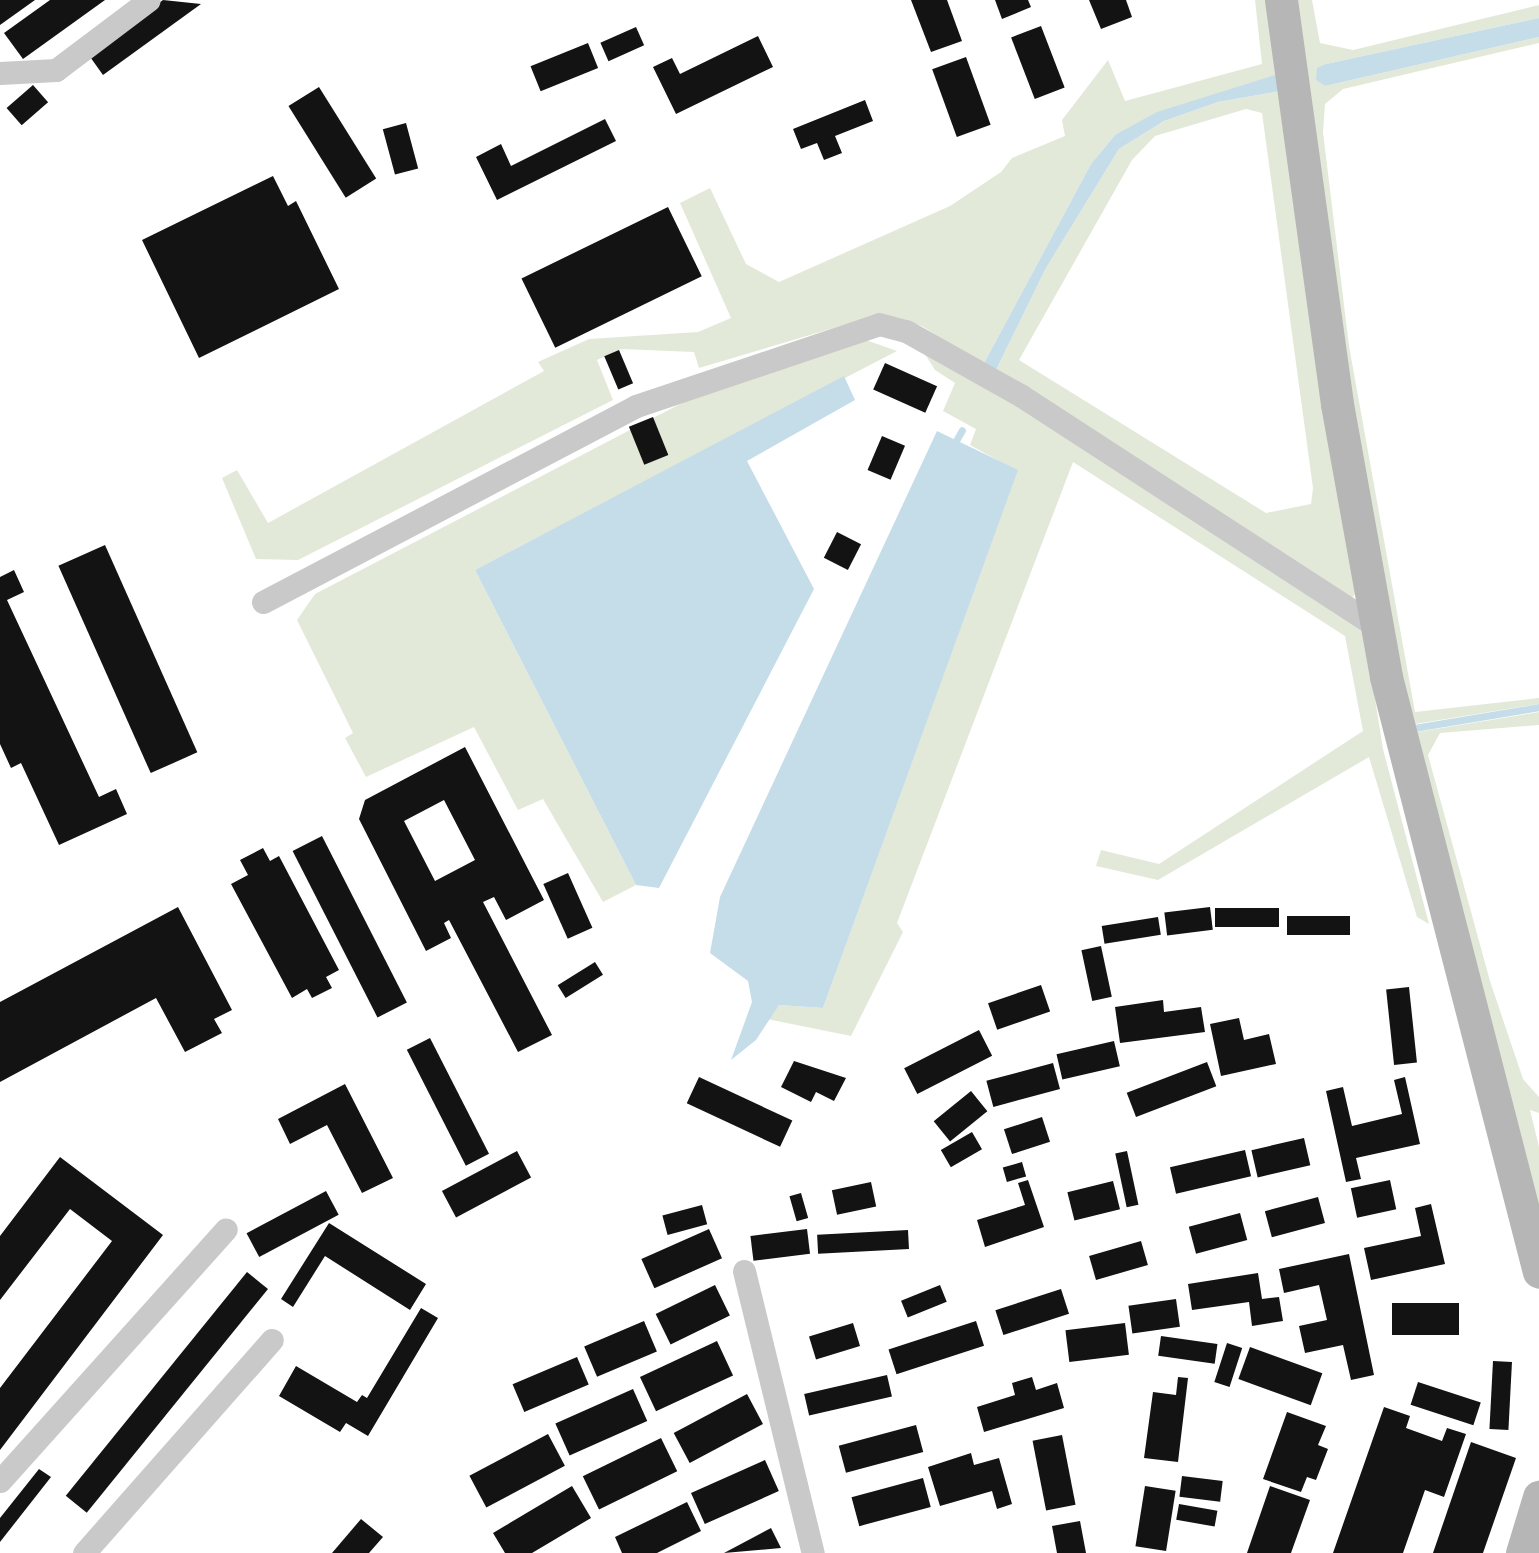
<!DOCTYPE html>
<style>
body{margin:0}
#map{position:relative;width:1539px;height:1553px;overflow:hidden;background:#fff;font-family:Roboto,sans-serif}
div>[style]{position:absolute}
.green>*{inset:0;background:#e3e9d9}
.water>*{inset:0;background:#c5dde9}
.stream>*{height:7px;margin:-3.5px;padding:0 3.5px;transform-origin:3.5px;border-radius:3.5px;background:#c5dde9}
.building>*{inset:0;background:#131313;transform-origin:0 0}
.minor>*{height:23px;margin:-11.5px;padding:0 11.5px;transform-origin:11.5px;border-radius:11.5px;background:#c9c9c9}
.secondary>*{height:33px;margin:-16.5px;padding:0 16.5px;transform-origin:16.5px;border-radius:16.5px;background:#b6b6b6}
span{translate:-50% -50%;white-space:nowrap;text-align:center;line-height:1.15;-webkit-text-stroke:7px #fff;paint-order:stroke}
</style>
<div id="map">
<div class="green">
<i style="clip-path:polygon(1255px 0,1266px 0,1278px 74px,1115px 135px,1091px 164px,983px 365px,922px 326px,881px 314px,699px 368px,694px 352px,621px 349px,597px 360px,613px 400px,298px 560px,256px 559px,222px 478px,237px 470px,268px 523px,544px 371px,538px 362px,589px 339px,698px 332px,731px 318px,680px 203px,710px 188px,746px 264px,779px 282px,950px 206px,1001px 172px,1012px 158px,1065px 136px,1062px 120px,1108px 60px,1125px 101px,1262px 64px)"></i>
<i style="clip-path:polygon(1295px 0,1312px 0,1320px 43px,1353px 50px,1539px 5px,1539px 18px,1326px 64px,1317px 79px,1325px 86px,1539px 37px,1539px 43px,1343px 89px,1325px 104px,1323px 132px,1349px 346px,1415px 712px,1539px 698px,1539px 704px,1409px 725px,1376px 563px)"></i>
<i style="clip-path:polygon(evenodd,1280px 91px,1356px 593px,1350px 600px,995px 372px,1046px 268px,1119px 149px,1164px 121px,1218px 102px,1280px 91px,1246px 109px,1262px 113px,1313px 488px,1311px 504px,1266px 513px,1019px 360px,1132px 160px,1155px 136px,1246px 109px)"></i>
<i style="clip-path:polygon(866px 340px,897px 351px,475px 570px,636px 885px,603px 902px,543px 799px,518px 810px,474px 727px,366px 777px,345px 738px,353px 733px,297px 620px,315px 594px,705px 391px)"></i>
<i style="clip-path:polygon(918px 343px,1356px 622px,1365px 636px,1383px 749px,1429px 924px,1417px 917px,1369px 757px,1158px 880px,1096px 866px,1101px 850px,1159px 864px,1363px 731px,1345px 636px,1073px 462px,897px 923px,903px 932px,851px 1036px,767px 1019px,779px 1005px,823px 1008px,1017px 471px,970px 445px,976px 429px,943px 411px,955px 383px,935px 370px)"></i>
<i style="clip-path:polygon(1539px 712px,1539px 725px,1440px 733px,1428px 755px,1490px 981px,1523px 1079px,1539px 1097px,1539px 1113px,1530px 1110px,1539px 1147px,1539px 1217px,1411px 733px)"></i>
</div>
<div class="water">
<i style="clip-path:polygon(1539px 18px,1539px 37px,1325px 86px,1316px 80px,1317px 68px,1326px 64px)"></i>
<i style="clip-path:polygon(1278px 74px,1280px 91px,1218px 102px,1164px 121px,1119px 149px,1046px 268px,995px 372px,983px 365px,1091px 164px,1115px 135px,1157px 112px)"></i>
<i style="clip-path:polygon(844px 376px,855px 400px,747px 461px,814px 589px,659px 888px,636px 885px,475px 570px)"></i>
<i style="clip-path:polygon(937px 431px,1018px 470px,823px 1008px,779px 1005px,756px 1040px,731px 1060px,752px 1002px,748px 981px,710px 953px,720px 897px)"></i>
</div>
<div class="stream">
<i style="left:957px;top:439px;width:10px;rotate:-61deg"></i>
<i style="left:1414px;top:728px;width:127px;rotate:-9.5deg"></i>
</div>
<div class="building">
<i style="clip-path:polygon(0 0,35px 0,0 25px)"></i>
<i style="clip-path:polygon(50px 0,105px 0,23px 59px,4px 33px)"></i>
<i style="clip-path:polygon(163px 0,201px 4px,103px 75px,88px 54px)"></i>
<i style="clip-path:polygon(911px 0,947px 0,962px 41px,931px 52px)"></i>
<i style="clip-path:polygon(995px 0,1028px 0,1031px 7px,1002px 19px)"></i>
<i style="clip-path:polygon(1089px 0,1126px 0,1132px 17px,1101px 29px)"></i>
<i style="left:1041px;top:26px;width:66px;height:32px;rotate:69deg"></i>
<i style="left:636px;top:27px;width:20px;height:39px;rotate:66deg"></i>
<i style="clip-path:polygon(758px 36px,773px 67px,676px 114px,653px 67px,672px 58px,680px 74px)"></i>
<i style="left:588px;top:43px;width:27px;height:62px;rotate:68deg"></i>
<i style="left:966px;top:57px;width:72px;height:36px;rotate:70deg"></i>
<i style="left:33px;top:85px;width:23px;height:35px;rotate:49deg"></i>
<i style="left:319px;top:87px;width:108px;height:36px;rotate:58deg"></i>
<i style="clip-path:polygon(865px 100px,873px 121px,835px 136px,842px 153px,824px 160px,817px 143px,801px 149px,793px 129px)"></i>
<i style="clip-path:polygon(605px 119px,616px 141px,497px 200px,476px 157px,501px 144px,511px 166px)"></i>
<i style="left:406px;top:123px;width:47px;height:24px;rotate:75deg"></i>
<i style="clip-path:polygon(273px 176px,288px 206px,296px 201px,339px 289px,199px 358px,142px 240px)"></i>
<i style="left:668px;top:207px;width:77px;height:163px;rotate:64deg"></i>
<i style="left:619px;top:350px;width:36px;height:16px;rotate:67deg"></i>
<i style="left:885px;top:363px;width:57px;height:29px;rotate:24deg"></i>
<i style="left:653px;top:417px;width:41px;height:26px;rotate:68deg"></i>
<i style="left:882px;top:436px;width:25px;height:37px;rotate:23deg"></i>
<i style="left:837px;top:532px;width:27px;height:29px;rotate:27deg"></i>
<i style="left:105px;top:545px;width:227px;height:51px;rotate:66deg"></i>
<i style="clip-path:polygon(14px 570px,24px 592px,7px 600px,99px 797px,116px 789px,127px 814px,59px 845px,21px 763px,11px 768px,0 744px,0 577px)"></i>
<i style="clip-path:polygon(evenodd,465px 747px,544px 900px,506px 920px,494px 897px,483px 902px,552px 1035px,518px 1052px,449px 920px,444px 923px,451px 938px,426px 951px,359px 819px,365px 800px,465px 747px,444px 800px,475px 860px,435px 881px,404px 821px,444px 800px)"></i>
<i style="left:322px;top:836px;width:187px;height:33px;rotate:63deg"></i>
<i style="clip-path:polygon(263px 848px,270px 861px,279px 856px,339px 970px,326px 977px,332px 988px,312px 998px,307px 989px,292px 998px,231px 884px,248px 875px,240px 860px)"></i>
<i style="left:568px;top:873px;width:60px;height:27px;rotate:66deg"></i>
<i style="clip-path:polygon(178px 907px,232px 1010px,214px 1019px,222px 1033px,185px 1052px,156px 998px,0 1082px,0 1002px)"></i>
<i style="left:1210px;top:907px;width:23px;height:46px;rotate:83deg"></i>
<i style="left:1279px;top:908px;width:19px;height:64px;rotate:90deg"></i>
<i style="left:1287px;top:916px;width:63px;height:19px"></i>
<i style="left:1158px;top:917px;width:18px;height:57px;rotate:81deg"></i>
<i style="left:1101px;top:946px;width:52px;height:20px;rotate:78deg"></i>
<i style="left:595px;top:962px;width:15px;height:44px;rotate:58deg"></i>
<i style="left:1041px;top:985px;width:28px;height:56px;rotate:71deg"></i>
<i style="left:1409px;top:987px;width:76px;height:23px;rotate:84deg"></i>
<i style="clip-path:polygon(1163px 1000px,1164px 1012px,1201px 1007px,1205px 1032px,1120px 1043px,1115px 1007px)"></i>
<i style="clip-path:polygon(1239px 1018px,1244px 1040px,1269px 1034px,1276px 1064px,1221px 1076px,1210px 1024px)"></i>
<i style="left:979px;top:1030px;width:29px;height:84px;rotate:63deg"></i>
<i style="left:430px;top:1038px;width:130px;height:26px;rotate:63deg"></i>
<i style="left:1114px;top:1041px;width:26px;height:59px;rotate:77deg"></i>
<i style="clip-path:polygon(794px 1061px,846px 1078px,834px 1101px,816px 1092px,811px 1102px,781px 1087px)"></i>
<i style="left:1207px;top:1062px;width:26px;height:86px;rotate:69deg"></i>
<i style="left:1053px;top:1063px;width:27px;height:69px;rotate:75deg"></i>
<i style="left:699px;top:1077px;width:103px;height:29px;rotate:25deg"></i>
<i style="clip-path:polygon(1405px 1077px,1420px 1144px,1356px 1158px,1361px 1179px,1346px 1182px,1326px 1091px,1343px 1087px,1352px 1126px,1402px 1114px,1394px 1080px)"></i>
<i style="clip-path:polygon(345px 1084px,393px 1178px,362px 1193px,327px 1125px,290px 1144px,278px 1119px)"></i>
<i style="left:971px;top:1091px;width:26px;height:48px;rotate:51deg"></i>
<i style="left:1042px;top:1117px;width:26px;height:40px;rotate:72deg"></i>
<i style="left:972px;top:1132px;width:20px;height:36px;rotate:60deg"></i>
<i style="left:1304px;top:1138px;width:28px;height:54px;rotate:77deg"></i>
<i style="left:1245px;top:1150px;width:27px;height:77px;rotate:77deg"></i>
<i style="left:517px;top:1151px;width:30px;height:85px;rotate:62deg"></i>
<i style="left:1127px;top:1151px;width:55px;height:12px;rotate:78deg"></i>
<i style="clip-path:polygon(60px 1157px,163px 1235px,0 1450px,0 1388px,112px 1241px,70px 1209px,0 1300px,0 1236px)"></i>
<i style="left:1022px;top:1162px;width:15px;height:20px;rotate:74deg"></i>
<i style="clip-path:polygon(1028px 1180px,1044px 1227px,985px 1247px,977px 1220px,1025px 1205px,1018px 1183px)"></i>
<i style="left:1390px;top:1180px;width:30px;height:40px;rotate:78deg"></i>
<i style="left:1113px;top:1181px;width:29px;height:47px;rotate:76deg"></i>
<i style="left:871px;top:1182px;width:25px;height:40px;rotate:78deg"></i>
<i style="left:326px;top:1191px;width:27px;height:90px;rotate:62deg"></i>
<i style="left:801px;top:1193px;width:26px;height:12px;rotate:74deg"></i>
<i style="left:1318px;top:1197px;width:27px;height:55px;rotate:75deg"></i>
<i style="clip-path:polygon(1431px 1204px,1445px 1264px,1371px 1280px,1364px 1248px,1421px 1236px,1415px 1208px)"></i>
<i style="left:702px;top:1205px;width:20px;height:41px;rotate:75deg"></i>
<i style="left:1240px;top:1213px;width:28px;height:53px;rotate:75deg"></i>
<i style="clip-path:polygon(329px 1223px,426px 1284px,410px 1310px,325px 1256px,293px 1307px,281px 1299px)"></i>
<i style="left:709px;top:1229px;width:32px;height:74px;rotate:66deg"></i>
<i style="left:807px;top:1229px;width:25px;height:57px;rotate:83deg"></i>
<i style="left:908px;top:1230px;width:19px;height:91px;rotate:87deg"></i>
<i style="left:1141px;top:1241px;width:25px;height:54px;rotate:74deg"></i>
<i style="clip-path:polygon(1349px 1254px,1374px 1375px,1351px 1380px,1343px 1345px,1305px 1353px,1299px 1326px,1327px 1320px,1319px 1285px,1284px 1293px,1279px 1269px)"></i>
<i style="left:247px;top:1272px;width:27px;height:288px;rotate:39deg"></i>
<i style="clip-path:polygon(1258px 1273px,1262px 1299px,1279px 1297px,1283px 1321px,1252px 1326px,1249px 1302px,1192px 1310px,1188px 1284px)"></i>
<i style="left:715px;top:1285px;width:34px;height:66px;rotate:64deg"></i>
<i style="left:940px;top:1285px;width:18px;height:42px;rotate:68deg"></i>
<i style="left:1061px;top:1289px;width:26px;height:69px;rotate:72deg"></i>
<i style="left:1176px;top:1299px;width:28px;height:48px;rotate:82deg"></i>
<i style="left:1392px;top:1303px;width:67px;height:32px"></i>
<i style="clip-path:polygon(421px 1308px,438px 1318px,368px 1436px,346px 1423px,340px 1432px,279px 1396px,296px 1366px,357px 1402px,362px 1395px,367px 1398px)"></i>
<i style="left:644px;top:1321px;width:33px;height:65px;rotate:67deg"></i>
<i style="left:976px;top:1321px;width:26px;height:92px;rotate:72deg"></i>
<i style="left:853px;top:1323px;width:24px;height:46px;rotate:73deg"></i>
<i style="left:1125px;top:1323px;width:32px;height:60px;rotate:83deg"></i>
<i style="left:1161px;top:1336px;width:57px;height:20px;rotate:8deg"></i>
<i style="left:717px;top:1341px;width:38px;height:85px;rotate:65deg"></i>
<i style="left:1227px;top:1343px;width:16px;height:41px;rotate:18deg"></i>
<i style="left:1250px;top:1347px;width:77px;height:34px;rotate:20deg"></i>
<i style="left:577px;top:1357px;width:30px;height:70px;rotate:67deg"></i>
<i style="left:1493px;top:1361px;width:19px;height:68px;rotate:3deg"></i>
<i style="left:887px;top:1375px;width:22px;height:85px;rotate:77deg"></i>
<i style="clip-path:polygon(1032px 1377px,1036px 1390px,1057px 1383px,1064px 1408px,984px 1432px,977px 1407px,1015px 1395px,1012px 1383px)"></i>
<i style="clip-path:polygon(1178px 1377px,1188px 1378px,1178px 1462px,1144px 1458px,1153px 1392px,1176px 1395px)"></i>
<i style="left:1418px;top:1382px;width:66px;height:24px;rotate:18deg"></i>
<i style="left:633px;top:1389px;width:35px;height:85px;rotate:66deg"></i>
<i style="left:747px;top:1394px;width:34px;height:83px;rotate:62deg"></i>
<i style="clip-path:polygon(1384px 1407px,1410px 1416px,1406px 1428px,1442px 1441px,1447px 1428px,1466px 1434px,1444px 1497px,1425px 1490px,1403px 1553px,1333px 1553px)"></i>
<i style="clip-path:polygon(1287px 1412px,1326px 1426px,1318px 1445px,1328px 1449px,1316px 1480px,1307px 1477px,1301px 1492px,1263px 1479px)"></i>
<i style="left:916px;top:1425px;width:28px;height:80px;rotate:75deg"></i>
<i style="left:548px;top:1434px;width:36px;height:89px;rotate:62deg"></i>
<i style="left:1062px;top:1435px;width:71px;height:30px;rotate:79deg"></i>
<i style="left:661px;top:1438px;width:37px;height:87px;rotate:64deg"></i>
<i style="clip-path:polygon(1471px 1442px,1516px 1458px,1483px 1553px,1433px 1553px)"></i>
<i style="clip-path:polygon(971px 1453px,974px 1465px,999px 1458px,1012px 1504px,997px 1509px,992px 1491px,940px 1506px,928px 1467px)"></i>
<i style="left:765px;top:1460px;width:34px;height:81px;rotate:66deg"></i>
<i style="clip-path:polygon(39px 1469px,51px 1477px,0 1542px,0 1518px)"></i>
<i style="left:1182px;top:1476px;width:41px;height:21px;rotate:7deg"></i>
<i style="left:923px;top:1478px;width:30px;height:74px;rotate:75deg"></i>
<i style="clip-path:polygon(572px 1486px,591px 1518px,532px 1553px,505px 1553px,493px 1533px)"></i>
<i style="left:1145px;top:1486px;width:31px;height:61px;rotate:9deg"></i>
<i style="clip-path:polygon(1270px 1486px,1310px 1500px,1291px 1553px,1247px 1553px)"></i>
<i style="clip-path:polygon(687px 1502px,701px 1531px,657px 1553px,622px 1553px,615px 1537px)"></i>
<i style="left:1179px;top:1504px;width:39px;height:16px;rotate:10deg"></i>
<i style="clip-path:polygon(361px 1519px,383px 1537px,369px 1553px,332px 1553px)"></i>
<i style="clip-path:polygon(1080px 1521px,1086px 1553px,1057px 1553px,1052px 1526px)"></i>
<i style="clip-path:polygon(771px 1528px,781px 1548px,724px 1553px)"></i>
</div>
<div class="minor">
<i style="left:0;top:73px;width:56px;rotate:-3.1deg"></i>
<i style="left:56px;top:70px;width:116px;rotate:-37deg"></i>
<i style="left:263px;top:602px;width:421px;rotate:-27.7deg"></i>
<i style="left:636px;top:406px;width:256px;rotate:-18.6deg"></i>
<i style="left:879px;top:324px;width:28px;rotate:15deg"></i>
<i style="left:906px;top:331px;width:131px;rotate:29.3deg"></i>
<i style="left:1020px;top:395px;width:426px;rotate:33deg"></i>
<i style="left:744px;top:1271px;width:290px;rotate:76.3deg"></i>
<i style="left:0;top:1481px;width:338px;rotate:-48.1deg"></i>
<i style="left:84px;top:1553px;width:284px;rotate:-48.6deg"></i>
</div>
<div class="secondary">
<i style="left:1281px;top:0;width:408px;rotate:82.1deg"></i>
<i style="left:1337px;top:404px;width:277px;rotate:79.8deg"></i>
<i style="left:1386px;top:677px;width:614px;rotate:75.58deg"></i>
<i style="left:1522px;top:1553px;width:59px;rotate:-73.1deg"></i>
</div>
</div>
